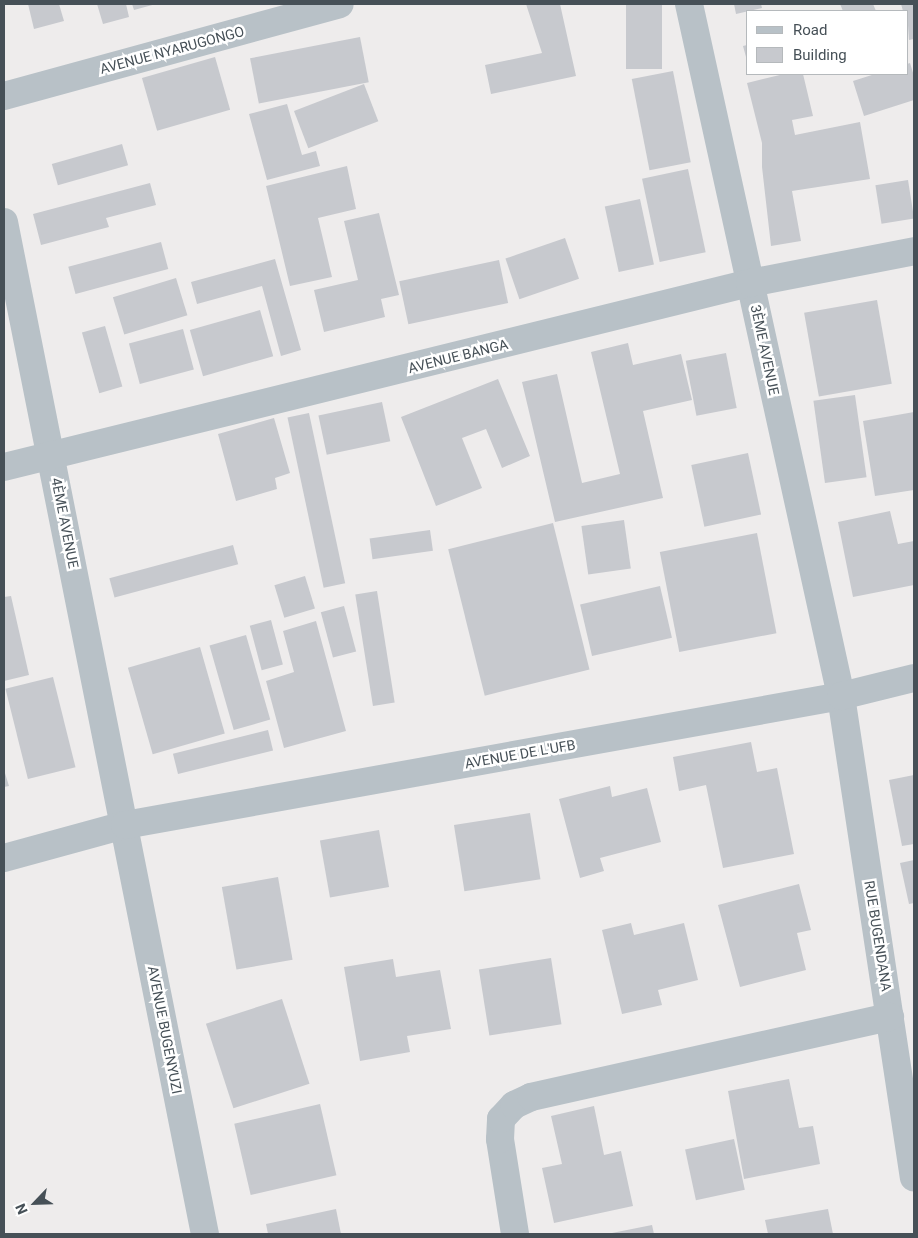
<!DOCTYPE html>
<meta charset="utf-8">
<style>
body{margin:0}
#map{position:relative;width:918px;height:1238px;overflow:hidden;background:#eeecec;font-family:Roboto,sans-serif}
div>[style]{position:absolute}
.building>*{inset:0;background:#c7c9ce;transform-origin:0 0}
.street>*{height:28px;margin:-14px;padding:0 14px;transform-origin:14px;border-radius:14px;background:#b8c1c7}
span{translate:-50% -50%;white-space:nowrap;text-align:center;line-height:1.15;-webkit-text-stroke:5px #fff;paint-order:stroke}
.street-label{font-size:14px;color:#465057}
.frame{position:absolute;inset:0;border:5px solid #465057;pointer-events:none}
.legend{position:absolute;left:746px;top:10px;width:162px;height:65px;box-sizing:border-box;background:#fff;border:1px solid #b5b9bc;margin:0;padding:6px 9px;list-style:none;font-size:15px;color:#465057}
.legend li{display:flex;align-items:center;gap:10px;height:25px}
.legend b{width:25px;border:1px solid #b5b9bc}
.north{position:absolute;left:10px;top:1178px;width:50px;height:50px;-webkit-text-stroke:4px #fff;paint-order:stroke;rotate:246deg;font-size:14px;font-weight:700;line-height:20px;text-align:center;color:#465057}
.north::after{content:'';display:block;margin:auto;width:18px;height:22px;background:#465057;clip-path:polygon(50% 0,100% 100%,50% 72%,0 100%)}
</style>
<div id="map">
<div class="building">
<i style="clip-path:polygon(28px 4px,59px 4px,64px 21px,34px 29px)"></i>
<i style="clip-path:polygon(97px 4px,126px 4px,129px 17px,103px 24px)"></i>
<i style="clip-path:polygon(132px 4px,156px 4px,134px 10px)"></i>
<i style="clip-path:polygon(526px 4px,560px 4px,576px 76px,491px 94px,485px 65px,542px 53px)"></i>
<i style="left:626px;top:4px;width:36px;height:65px"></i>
<i style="clip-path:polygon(734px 4px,761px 4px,762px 8px,736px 14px)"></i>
<i style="clip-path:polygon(840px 4px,873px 4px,876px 11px,843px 11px)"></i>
<i style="clip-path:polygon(901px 4px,914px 4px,914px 39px,909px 40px,907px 11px,903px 11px)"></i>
<i style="left:360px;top:37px;width:46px;height:112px;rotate:79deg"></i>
<i style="clip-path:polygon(747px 45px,747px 57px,746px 57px,743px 46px)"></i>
<i style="left:215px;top:57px;width:55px;height:76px;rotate:74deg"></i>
<i style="clip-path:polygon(910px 63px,914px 76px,914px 100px,864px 116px,853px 81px,875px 74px,907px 74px,907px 64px)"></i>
<i style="left:673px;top:71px;width:93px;height:42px;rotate:79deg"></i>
<i style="clip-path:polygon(784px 74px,803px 74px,813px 116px,792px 120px,795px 135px,860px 122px,870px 179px,792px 191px,801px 241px,771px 246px,762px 167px,762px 143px,747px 83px)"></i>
<i style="left:364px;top:84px;width:40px;height:75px;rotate:69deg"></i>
<i style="clip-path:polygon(287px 104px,302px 155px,316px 151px,320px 166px,267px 180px,249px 114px)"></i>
<i style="left:122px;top:144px;width:22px;height:73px;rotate:74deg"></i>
<i style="clip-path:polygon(347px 166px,356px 209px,318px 218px,332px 277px,290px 286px,266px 186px)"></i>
<i style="left:688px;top:169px;width:85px;height:47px;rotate:78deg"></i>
<i style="left:908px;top:180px;width:39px;height:33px;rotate:81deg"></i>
<i style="clip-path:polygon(150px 183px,156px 205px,106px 218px,109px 227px,41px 245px,33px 214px)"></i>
<i style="left:640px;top:199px;width:67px;height:36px;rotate:78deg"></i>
<i style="clip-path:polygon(379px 213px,399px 295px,381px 299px,385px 317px,324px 332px,314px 290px,358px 280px,344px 221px)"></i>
<i style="left:565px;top:238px;width:43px;height:63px;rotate:71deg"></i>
<i style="left:161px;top:242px;width:28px;height:96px;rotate:75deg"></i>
<i style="clip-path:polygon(275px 259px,301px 350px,281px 356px,262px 286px,197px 304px,191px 282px)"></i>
<i style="left:499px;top:260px;width:44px;height:102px;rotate:78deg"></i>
<i style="left:176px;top:278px;width:39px;height:66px;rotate:73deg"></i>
<i style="left:877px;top:300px;width:85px;height:74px;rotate:80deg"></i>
<i style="left:260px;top:310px;width:48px;height:73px;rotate:74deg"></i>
<i style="left:105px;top:326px;width:63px;height:24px;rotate:74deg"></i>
<i style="left:183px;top:329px;width:42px;height:56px;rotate:75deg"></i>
<i style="clip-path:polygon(628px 343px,633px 365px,681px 354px,692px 400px,643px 411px,663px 498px,555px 522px,522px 382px,557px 374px,582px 483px,620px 474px,591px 352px)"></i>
<i style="left:726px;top:353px;width:56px;height:41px;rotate:79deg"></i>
<i style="clip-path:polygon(498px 379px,530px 456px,502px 468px,486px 429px,462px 438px,482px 488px,436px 506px,401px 417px)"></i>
<i style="left:855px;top:395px;width:83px;height:42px;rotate:82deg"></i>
<i style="left:382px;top:402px;width:40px;height:65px;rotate:78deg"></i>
<i style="clip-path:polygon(914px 412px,914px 490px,875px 496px,863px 421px)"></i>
<i style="left:309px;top:413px;width:174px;height:22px;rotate:78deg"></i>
<i style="clip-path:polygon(274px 418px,290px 473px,275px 478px,277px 489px,236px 501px,218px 434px)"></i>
<i style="left:748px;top:453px;width:63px;height:58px;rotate:78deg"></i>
<i style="clip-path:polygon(890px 511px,898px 544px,914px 541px,914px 585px,853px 597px,838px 522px)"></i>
<i style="left:624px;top:520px;width:49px;height:43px;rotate:82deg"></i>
<i style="left:553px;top:523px;width:151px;height:108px;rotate:76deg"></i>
<i style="left:430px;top:530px;width:21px;height:61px;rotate:82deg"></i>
<i style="left:757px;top:533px;width:102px;height:99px;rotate:79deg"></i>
<i style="left:233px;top:545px;width:20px;height:128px;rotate:75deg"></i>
<i style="left:305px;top:576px;width:34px;height:32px;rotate:73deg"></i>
<i style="left:660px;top:586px;width:53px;height:82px;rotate:77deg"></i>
<i style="left:377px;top:591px;width:113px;height:22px;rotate:81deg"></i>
<i style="clip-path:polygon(11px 596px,29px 675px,4px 681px,4px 597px)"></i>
<i style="left:344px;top:606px;width:47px;height:24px;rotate:75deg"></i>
<i style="left:271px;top:620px;width:46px;height:22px;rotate:75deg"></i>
<i style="clip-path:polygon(316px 621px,346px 731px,284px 748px,266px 681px,294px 672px,283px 631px)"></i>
<i style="left:246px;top:635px;width:88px;height:38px;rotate:74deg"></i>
<i style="left:200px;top:647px;width:90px;height:75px;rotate:74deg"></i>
<i style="left:53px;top:677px;width:93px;height:49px;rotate:76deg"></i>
<i style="left:268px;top:730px;width:21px;height:98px;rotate:76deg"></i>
<i style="clip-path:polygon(751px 742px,757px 772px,777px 768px,794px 854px,723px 868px,706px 785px,679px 791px,673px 757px)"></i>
<i style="clip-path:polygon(4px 770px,9px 786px,4px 787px)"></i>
<i style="clip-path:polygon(914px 775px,914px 844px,902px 846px,889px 780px)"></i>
<i style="clip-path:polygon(610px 786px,612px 797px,647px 788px,661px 842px,600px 858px,604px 871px,580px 878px,559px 799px)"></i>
<i style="left:530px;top:813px;width:67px;height:77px;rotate:81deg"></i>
<i style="left:379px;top:830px;width:58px;height:60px;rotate:80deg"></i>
<i style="clip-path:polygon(914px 860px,914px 903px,909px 904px,900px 863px)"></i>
<i style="left:278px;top:877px;width:84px;height:57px;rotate:80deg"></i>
<i style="clip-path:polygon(799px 884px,811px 930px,797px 933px,806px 970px,740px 987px,718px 905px)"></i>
<i style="clip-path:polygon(631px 923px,634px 935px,684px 923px,698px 980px,658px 990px,662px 1005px,622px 1014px,602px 930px)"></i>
<i style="left:551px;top:958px;width:67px;height:73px;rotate:81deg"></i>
<i style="clip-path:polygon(393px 959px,396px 977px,440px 970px,451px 1029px,407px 1036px,410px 1052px,360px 1061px,344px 967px)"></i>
<i style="left:282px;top:999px;width:89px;height:80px;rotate:72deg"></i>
<i style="clip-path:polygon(789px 1079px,799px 1128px,813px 1126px,820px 1164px,744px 1179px,728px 1091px)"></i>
<i style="left:320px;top:1104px;width:73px;height:88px;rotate:77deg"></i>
<i style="clip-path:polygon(594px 1106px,604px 1155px,621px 1151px,633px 1206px,554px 1223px,542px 1168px,562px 1164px,551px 1116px)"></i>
<i style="left:734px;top:1139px;width:52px;height:50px;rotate:78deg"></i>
<i style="clip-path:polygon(336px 1209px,341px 1234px,268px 1234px,266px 1224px)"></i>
<i style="clip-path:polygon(828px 1209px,833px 1234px,768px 1234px,765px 1220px)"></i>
<i style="clip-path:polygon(652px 1225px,654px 1234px,613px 1234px,612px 1233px)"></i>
</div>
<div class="street">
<i style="left:689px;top:4px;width:708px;rotate:77.61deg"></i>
<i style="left:841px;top:696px;width:487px;rotate:81.4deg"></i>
<i style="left:4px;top:96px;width:348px;rotate:-15.3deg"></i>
<i style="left:4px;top:222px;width:1032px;rotate:78.77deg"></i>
<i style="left:4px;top:467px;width:768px;rotate:-13.86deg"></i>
<i style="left:750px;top:283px;width:167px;rotate:-11deg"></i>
<i style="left:4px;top:858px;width:125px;rotate:-15.3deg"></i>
<i style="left:125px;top:825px;width:728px;rotate:-10.21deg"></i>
<i style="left:841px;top:696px;width:75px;rotate:-13.9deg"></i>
<i style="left:515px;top:1234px;width:96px;rotate:-99deg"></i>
<i style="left:500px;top:1139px;width:20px;rotate:-87deg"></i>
<i style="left:501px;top:1119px;width:19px;rotate:-47deg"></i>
<i style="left:514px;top:1105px;width:19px;rotate:-25deg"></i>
<i style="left:531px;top:1097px;width:368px;rotate:-12.6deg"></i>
</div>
<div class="street-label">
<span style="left:172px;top:50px;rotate:-15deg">AVENUE NYARUGONGO</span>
<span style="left:765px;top:350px;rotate:78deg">3ÈME AVENUE</span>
<span style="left:458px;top:356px;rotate:-14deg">AVENUE BANGA</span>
<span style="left:65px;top:523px;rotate:79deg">4ÈME AVENUE</span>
<span style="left:520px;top:754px;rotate:-10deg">AVENUE DE L'UFB</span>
<span style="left:878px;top:936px;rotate:81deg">RUE BUGENDANA</span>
<span style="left:165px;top:1030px;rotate:79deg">AVENUE BUGENYUZI</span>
</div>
<div class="frame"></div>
<ul class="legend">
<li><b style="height:6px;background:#b8c1c7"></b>Road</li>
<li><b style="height:14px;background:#c7c9ce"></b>Building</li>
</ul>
<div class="north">N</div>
</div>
